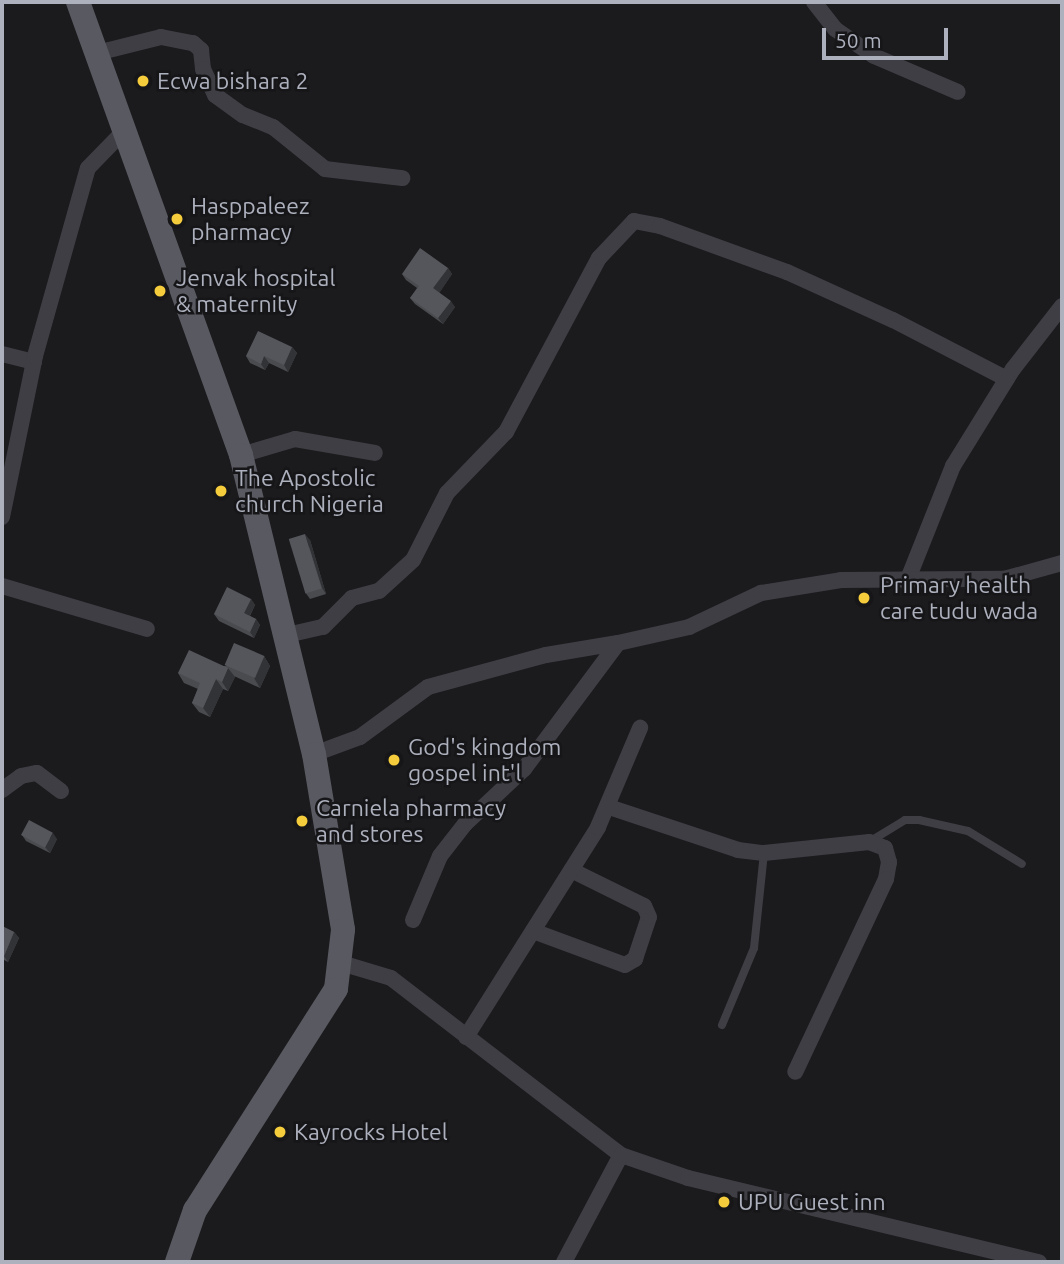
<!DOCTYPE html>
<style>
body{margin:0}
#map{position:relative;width:1064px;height:1264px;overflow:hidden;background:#1b1b1d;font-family:Ubuntu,sans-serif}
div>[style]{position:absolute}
.service>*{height:8px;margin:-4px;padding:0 4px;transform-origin:4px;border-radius:4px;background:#3e3e44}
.minor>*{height:16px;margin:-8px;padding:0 8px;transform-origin:8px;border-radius:8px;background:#3e3e44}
.primary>*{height:24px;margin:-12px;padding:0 12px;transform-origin:12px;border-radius:12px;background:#585961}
.wall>*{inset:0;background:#494b4f}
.shaded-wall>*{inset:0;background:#323336}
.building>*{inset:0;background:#54565b;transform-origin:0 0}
.dots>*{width:19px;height:19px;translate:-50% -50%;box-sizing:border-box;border:4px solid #161618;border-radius:50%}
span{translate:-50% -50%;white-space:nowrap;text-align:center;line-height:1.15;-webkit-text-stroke:5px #161618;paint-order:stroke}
.poi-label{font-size:23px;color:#adb0bd}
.left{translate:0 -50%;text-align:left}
.frame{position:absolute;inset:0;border:4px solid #adb0bd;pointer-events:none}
.scale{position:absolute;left:822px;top:28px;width:126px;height:32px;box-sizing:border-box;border:4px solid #adb0bd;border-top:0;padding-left:9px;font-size:21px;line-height:24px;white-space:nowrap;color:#adb0bd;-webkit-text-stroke:5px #161618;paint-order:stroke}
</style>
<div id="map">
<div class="service">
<i style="left:869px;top:842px;width:42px;rotate:-31.4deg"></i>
<i style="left:905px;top:820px;width:14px"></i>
<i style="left:919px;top:820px;width:50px;rotate:12.7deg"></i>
<i style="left:968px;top:831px;width:63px;rotate:31.4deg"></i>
<i style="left:722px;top:1025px;width:83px;rotate:-67.4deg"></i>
<i style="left:754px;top:948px;width:96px;rotate:-84deg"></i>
</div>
<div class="minor">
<i style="left:814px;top:2px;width:34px;rotate:52deg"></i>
<i style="left:835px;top:29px;width:47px;rotate:34.7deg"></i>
<i style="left:874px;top:56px;width:91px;rotate:23.2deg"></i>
<i style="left:97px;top:53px;width:66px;rotate:-14deg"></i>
<i style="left:161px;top:37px;width:33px;rotate:11deg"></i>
<i style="left:193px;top:43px;width:11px;rotate:41deg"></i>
<i style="left:201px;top:50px;width:19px;rotate:84deg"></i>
<i style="left:203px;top:69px;width:29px;rotate:65deg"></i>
<i style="left:215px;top:95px;width:34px;rotate:36deg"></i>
<i style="left:243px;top:115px;width:32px;rotate:22deg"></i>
<i style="left:273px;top:127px;width:67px;rotate:38.9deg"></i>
<i style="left:325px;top:169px;width:78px;rotate:6.7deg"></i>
<i style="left:2px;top:354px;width:33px;rotate:14deg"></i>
<i style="left:241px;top:455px;width:56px;rotate:-16.5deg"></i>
<i style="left:295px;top:439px;width:81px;rotate:9.9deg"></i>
<i style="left:2px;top:517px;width:164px;rotate:-78.4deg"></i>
<i style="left:35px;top:356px;width:195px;rotate:-74.3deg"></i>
<i style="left:88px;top:168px;width:53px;rotate:-45.8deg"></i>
<i style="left:908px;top:579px;width:122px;rotate:-68.3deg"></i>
<i style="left:953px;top:466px;width:114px;rotate:-58.3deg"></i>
<i style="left:1013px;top:369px;width:80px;rotate:-52.1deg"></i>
<i style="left:2px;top:586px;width:151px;rotate:16.5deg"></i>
<i style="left:287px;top:635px;width:37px;rotate:-13deg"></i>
<i style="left:323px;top:627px;width:41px;rotate:-45deg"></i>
<i style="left:352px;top:598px;width:28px;rotate:-15deg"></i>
<i style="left:379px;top:591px;width:46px;rotate:-42.4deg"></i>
<i style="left:413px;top:560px;width:75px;rotate:-63.1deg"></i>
<i style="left:447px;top:493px;width:85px;rotate:-46deg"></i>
<i style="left:506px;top:432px;width:197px;rotate:-61.9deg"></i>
<i style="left:599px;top:258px;width:51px;rotate:-46.6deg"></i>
<i style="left:634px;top:221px;width:26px;rotate:11deg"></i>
<i style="left:660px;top:226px;width:135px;rotate:19.9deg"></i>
<i style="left:787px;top:272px;width:116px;rotate:24.4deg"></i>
<i style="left:893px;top:320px;width:128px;rotate:27.4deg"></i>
<i style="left:314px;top:754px;width:49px;rotate:-20.3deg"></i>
<i style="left:360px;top:737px;width:84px;rotate:-36.3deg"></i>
<i style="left:428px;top:687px;width:122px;rotate:-15.2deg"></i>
<i style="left:546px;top:655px;width:73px;rotate:-9.5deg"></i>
<i style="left:2px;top:790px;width:24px;rotate:-36deg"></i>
<i style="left:21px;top:776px;width:16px;rotate:-11deg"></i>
<i style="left:37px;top:773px;width:30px;rotate:37deg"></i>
<i style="left:609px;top:807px;width:136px;rotate:18.4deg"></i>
<i style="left:738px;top:850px;width:26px;rotate:7deg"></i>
<i style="left:764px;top:853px;width:106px;rotate:-6deg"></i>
<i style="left:869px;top:842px;width:17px;rotate:21deg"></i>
<i style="left:885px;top:848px;width:15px;rotate:74deg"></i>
<i style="left:889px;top:862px;width:17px;rotate:100deg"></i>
<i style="left:886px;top:879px;width:213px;rotate:115.2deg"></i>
<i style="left:413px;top:920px;width:69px;rotate:-67.1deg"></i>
<i style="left:440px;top:856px;width:41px;rotate:-52deg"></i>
<i style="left:465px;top:824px;width:81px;rotate:-43deg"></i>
<i style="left:524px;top:769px;width:157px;rotate:-53.3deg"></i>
<i style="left:618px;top:643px;width:73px;rotate:-12.7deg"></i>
<i style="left:689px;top:627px;width:80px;rotate:-25.3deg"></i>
<i style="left:761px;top:593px;width:81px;rotate:-9.2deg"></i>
<i style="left:841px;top:580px;width:163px;rotate:-0.4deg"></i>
<i style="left:1004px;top:579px;width:60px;rotate:-15.4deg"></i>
<i style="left:533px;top:931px;width:98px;rotate:20.3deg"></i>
<i style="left:625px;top:965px;width:12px;rotate:-31deg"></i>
<i style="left:635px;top:959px;width:44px;rotate:-71.6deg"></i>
<i style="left:649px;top:917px;width:12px;rotate:-114deg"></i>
<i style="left:644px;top:906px;width:81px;rotate:-153.7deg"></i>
<i style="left:341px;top:963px;width:52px;rotate:16.7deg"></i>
<i style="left:391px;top:978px;width:290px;rotate:37.6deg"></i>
<i style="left:621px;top:1155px;width:71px;rotate:18.9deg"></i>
<i style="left:688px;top:1178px;width:361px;rotate:13.5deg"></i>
<i style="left:466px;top:1037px;width:248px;rotate:-57.8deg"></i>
<i style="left:598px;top:827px;width:108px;rotate:-67deg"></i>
<i style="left:564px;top:1262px;width:121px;rotate:-62deg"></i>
</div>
<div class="primary">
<i style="left:78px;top:2px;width:481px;rotate:70.2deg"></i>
<i style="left:241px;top:455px;width:308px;rotate:76.3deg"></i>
<i style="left:314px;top:754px;width:178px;rotate:80.6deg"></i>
<i style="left:343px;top:930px;width:59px;rotate:96.8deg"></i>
<i style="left:336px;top:989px;width:262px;rotate:122.5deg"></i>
<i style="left:195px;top:1210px;width:55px;rotate:109.1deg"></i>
</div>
<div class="wall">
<i style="clip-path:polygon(448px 268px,452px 274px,439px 293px,455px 307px,443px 324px,415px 304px,410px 298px,417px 288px,406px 280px,402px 274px)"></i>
<i style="clip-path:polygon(292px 347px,297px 353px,288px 372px,269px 363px,265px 370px,250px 363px,246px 356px)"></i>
<i style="clip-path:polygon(310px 540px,326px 594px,310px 599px,305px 592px)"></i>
<i style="clip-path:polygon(251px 599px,255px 605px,250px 616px,256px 619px,260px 625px,254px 638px,219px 621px,214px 614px)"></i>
<i style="clip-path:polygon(264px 656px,270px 666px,260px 688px,234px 676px,235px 677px,228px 691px,223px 689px,210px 717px,199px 712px,192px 703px,198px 689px,184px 683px,178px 673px,225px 666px)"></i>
<i style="clip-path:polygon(22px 835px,57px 839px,50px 853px,26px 841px)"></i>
<i style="clip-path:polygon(2px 926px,14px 932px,19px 938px,8px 962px,2px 959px)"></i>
</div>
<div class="shaded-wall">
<i style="clip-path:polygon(448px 268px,452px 274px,438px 295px,433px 288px)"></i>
<i style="clip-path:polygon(451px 301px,455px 307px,443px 324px,438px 318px)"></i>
<i style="clip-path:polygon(292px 347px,297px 353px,288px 372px,284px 365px)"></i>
<i style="clip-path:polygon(264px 356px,269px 363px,265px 370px,261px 364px)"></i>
<i style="clip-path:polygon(305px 534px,310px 540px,326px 594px,322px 588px)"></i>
<i style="clip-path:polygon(251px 599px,255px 605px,248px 619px,244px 613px)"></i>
<i style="clip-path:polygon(256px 619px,260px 625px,254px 638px,250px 632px)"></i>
<i style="clip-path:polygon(264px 656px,270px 666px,260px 688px,254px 678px)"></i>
<i style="clip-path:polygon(228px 668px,235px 677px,228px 691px,222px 682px)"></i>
<i style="clip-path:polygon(216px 679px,223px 689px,210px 717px,203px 708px)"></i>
<i style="clip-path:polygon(53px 833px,57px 839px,50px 853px,45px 847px)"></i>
<i style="clip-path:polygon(14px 932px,19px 938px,8px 962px,4px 956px)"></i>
</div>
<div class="building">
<i style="clip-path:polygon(420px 248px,448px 268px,433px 288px,451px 301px,438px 318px,410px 298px,419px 286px,402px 274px)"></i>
<i style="clip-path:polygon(258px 331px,292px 347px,284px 365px,264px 356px,261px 364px,246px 356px)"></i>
<i style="left:305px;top:534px;width:57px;height:17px;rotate:73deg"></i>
<i style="clip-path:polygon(227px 587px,251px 599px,244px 613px,256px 619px,250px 632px,214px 614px)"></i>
<i style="left:234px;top:643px;width:33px;height:24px;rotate:23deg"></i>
<i style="clip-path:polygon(189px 650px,228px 668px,222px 682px,216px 679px,203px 708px,192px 703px,200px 683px,178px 673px)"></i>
<i style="left:29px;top:820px;width:27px;height:17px;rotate:28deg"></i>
<i style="clip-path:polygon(2px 926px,14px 932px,4px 956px,2px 955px)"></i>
</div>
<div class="dots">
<i style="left:143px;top:81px;background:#f4cc3c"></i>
<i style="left:177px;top:219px;background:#f4cc3c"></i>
<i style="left:160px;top:291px;background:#f4cc3c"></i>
<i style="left:221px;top:491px;background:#f4cc3c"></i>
<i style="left:864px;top:598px;background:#f4cc3c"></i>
<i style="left:394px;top:760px;background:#f4cc3c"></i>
<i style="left:302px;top:821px;background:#f4cc3c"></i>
<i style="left:280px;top:1132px;background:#f4cc3c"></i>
<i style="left:724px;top:1202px;background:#f4cc3c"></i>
</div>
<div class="poi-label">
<span class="left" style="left:157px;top:81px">Ecwa bishara 2</span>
<span class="left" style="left:191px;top:219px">Hasppaleez<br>pharmacy</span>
<span class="left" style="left:176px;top:291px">Jenvak hospital<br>&amp; maternity</span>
<span class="left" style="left:235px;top:491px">The Apostolic<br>church Nigeria</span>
<span class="left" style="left:880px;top:598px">Primary health<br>care tudu wada</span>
<span class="left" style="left:408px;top:760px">God's kingdom<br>gospel int'l</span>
<span class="left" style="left:316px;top:821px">Carniela pharmacy<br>and stores</span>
<span class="left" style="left:294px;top:1132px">Kayrocks Hotel</span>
<span class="left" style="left:738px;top:1202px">UPU Guest inn</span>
</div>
<div class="frame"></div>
<div class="scale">50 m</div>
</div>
